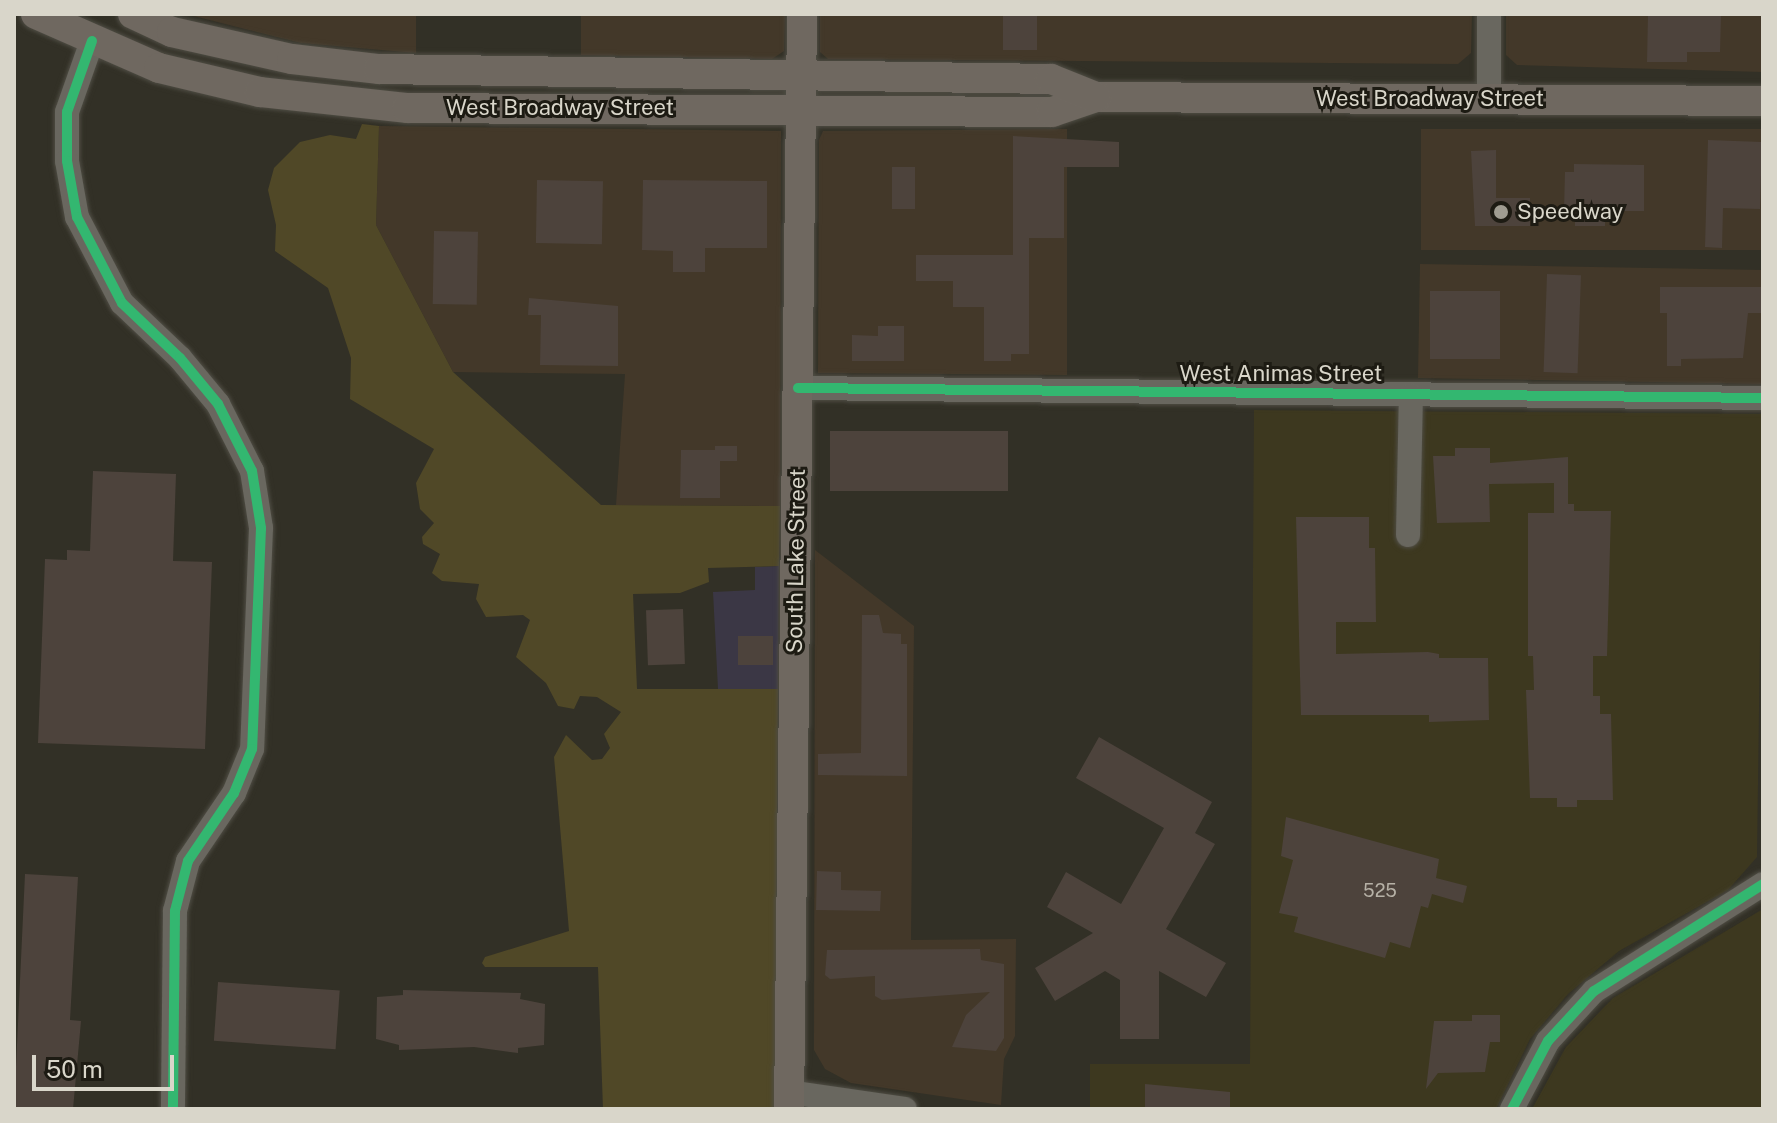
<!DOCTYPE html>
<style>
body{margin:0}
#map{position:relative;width:1777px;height:1123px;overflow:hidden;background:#323026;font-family:"Public Sans",sans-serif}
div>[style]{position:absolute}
.commercial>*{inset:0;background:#433829;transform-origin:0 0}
.industrial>*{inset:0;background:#3b3745}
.built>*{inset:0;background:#3d381f}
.green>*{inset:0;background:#504827}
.building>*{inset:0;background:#4d433c;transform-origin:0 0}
.roads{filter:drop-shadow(0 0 2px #4f4d44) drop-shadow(0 0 2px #4f4d44)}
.minor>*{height:24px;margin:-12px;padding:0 12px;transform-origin:12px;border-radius:12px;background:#69675f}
.major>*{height:30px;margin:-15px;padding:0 15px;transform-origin:15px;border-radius:15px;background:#6f6860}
.cycleway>*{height:10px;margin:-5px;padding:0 5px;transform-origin:5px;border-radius:5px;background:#33b770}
.dots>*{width:22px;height:22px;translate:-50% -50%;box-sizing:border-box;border:4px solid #1d1b13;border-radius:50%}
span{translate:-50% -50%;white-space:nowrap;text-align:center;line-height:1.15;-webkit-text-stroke:6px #1d1b13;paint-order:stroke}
.number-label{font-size:18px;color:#b6b1a6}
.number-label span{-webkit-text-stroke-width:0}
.street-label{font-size:22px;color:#d9d6ca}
.poi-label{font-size:22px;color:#d9d6ca}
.left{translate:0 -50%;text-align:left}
.frame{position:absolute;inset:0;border:16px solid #d9d6ca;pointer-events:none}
.scale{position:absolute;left:32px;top:1055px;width:142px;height:36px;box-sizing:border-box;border:4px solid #d9d6ca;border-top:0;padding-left:10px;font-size:24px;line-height:28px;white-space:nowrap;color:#d9d6ca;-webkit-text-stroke:6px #1d1b13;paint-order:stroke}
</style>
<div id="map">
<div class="commercial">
<i style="clip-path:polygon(186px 14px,416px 14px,416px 53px,301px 43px)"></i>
<i style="clip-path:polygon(581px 14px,785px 14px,784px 51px,772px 59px,581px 55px)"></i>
<i style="clip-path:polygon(820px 14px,1472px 14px,1471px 53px,1458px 64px,828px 59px,820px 52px)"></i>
<i style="clip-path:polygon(1506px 14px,1763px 14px,1763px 72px,1517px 65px,1506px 55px)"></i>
<i style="clip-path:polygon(379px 126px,781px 131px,780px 506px,616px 505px,625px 374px,453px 372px,376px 225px)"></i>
<i style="clip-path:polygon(1067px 129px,1067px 375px,818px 373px,819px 140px,823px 131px)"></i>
<i style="left:1421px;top:129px;width:342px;height:121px"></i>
<i style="left:1420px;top:264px;width:343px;height:114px;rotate:1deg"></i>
<i style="clip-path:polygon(815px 550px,914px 626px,911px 940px,1016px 939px,1015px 1036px,1004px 1059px,1001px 1105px,851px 1083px,825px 1069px,814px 1050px)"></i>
</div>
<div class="industrial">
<i style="clip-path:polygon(779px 566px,778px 689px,718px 689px,713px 592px,755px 590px,755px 567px)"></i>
</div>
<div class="built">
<i style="clip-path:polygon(1254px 410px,1763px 414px,1757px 857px,1728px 890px,1619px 951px,1568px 994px,1530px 1039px,1496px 1109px,1090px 1109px,1090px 1064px,1250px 1064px)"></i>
<i style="clip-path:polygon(1763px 909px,1763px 1109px,1532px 1109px,1566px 1047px,1613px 998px)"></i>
</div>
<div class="green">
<i style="clip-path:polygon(362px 124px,379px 126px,376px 225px,453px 372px,601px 505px,780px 506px,779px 566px,708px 568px,709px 582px,680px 593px,633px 594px,637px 689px,778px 689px,775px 1109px,603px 1109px,598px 967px,485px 967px,482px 963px,485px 957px,569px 931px,554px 757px,566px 735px,592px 760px,602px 759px,610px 748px,604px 734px,621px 712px,597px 697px,580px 696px,574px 709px,558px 706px,546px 683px,516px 657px,530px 620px,523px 615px,486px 617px,476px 599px,479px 584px,442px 581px,432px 573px,440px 554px,423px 544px,422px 537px,434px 523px,420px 509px,416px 483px,434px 449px,350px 399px,351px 358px,328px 288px,275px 251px,276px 225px,268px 190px,274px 168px,300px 142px,330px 135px,356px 139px)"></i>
</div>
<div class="building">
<i style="left:1003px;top:14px;width:34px;height:36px"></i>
<i style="clip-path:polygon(1648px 14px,1721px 14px,1720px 52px,1687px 52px,1687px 62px,1647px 62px)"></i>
<i style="clip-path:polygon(1013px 136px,1119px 142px,1119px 167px,1064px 167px,1064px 238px,1029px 238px,1029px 354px,1011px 354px,1011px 361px,984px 361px,984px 307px,953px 307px,953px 281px,916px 281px,916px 255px,1013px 255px)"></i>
<i style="clip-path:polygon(1708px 140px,1762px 142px,1760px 209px,1723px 208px,1722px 248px,1705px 247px)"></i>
<i style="clip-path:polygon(1496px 150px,1496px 198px,1530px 198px,1530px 226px,1475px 226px,1471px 151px)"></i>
<i style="clip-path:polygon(1574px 164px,1644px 165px,1644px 211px,1605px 211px,1605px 226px,1575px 226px,1575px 211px,1564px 210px,1565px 172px,1574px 172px)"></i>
<i style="left:892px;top:167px;width:23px;height:42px"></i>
<i style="left:537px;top:180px;width:66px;height:63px;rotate:1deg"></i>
<i style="clip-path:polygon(643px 180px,767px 181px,767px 248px,705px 248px,705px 272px,673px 272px,673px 251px,642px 250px)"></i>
<i style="left:434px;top:231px;width:44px;height:73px;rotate:1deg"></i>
<i style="left:1547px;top:274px;width:34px;height:98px;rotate:2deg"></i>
<i style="clip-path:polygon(1660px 287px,1763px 287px,1763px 313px,1748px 313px,1743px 358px,1681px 359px,1681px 366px,1667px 366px,1667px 313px,1660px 313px)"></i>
<i style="left:1430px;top:291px;width:70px;height:68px"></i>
<i style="clip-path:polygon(529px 298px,618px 306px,618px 366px,540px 365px,541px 315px,528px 315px)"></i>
<i style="clip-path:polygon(878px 326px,904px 326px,904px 361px,852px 361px,852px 335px,878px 336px)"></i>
<i style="left:830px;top:431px;width:178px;height:60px"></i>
<i style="clip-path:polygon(715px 446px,737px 446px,737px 461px,720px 461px,720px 498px,680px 498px,681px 450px,715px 450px)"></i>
<i style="clip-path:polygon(1455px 448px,1490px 448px,1490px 463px,1568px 457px,1568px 504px,1574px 504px,1574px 511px,1611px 511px,1607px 656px,1593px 656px,1593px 696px,1600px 696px,1600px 714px,1611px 714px,1613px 800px,1577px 800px,1577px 807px,1557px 807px,1557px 798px,1530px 798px,1526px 690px,1534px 690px,1533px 656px,1528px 656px,1528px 513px,1554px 513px,1554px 483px,1489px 484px,1490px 522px,1437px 523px,1433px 456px,1455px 456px)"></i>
<i style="clip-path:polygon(93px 471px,176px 474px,173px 561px,212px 562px,205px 749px,38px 743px,45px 559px,67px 560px,67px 550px,90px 551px)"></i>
<i style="clip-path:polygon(1296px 517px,1369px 517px,1369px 548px,1375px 548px,1376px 622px,1336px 622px,1336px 654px,1428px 652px,1439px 654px,1439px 658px,1488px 658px,1489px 720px,1429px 722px,1429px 715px,1301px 715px)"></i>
<i style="left:683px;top:609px;width:55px;height:37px;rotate:88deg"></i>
<i style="clip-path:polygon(862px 615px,879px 615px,883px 633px,901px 634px,901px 644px,907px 644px,907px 776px,818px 775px,818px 754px,861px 753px)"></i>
<i style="left:773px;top:636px;width:29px;height:35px;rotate:90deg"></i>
<i style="clip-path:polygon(1099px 737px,1212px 802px,1195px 833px,1215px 844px,1166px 929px,1226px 963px,1206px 997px,1159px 971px,1159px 1039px,1120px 1039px,1120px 980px,1105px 971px,1055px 1001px,1035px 968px,1093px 933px,1047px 907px,1066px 872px,1121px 904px,1164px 828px,1076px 778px)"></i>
<i style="clip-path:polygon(1286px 817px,1439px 859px,1436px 878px,1467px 886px,1463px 903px,1432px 894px,1428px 908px,1421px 906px,1410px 948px,1390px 942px,1385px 958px,1294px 932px,1298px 917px,1279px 913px,1293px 860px,1281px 856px)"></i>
<i style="clip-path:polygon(817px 871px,841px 872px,841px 890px,881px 891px,880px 911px,816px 910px)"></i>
<i style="clip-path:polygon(25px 874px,78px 877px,70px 1020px,81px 1021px,73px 1109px,14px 1109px)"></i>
<i style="clip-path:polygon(980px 949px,981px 960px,1004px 964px,1004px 1038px,996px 1051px,952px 1047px,966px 1015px,990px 992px,882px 1000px,875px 996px,875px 976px,830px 979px,825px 975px,827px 950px)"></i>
<i style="left:218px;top:982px;width:122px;height:59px;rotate:4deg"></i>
<i style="clip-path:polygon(403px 990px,521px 993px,520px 999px,545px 1004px,544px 1045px,518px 1048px,518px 1053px,474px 1047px,399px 1050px,399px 1045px,376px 1039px,377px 997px,403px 995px)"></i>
<i style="clip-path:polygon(1472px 1015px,1500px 1015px,1500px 1042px,1490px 1042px,1485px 1072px,1438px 1073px,1426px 1089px,1434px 1021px,1472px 1021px)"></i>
<i style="clip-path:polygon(1145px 1084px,1230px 1092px,1230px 1109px,1145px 1109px)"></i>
</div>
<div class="roads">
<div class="minor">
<i style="left:1489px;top:14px;width:85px;rotate:90deg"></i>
<i style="left:92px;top:41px;width:75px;rotate:109.4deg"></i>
<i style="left:67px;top:112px;width:49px;rotate:90deg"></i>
<i style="left:67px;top:161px;width:57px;rotate:79.9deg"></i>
<i style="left:77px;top:217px;width:97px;rotate:62.4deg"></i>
<i style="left:122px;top:303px;width:80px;rotate:43.5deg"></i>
<i style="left:180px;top:358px;width:60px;rotate:50.4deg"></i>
<i style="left:218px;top:404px;width:75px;rotate:63.1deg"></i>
<i style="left:252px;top:471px;width:58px;rotate:81deg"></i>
<i style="left:261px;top:528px;width:221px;rotate:92.3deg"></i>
<i style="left:252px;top:749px;width:48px;rotate:112.2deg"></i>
<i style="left:234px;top:793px;width:82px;rotate:124.1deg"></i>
<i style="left:188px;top:861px;width:52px;rotate:104.6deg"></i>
<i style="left:175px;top:911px;width:198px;rotate:90.6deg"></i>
<i style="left:798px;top:388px;width:965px;rotate:0.59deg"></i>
<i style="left:1408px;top:535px;width:140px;rotate:-88.8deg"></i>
<i style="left:789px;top:1092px;width:117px;rotate:8.3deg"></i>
<i style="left:1512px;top:1109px;width:77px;rotate:-62.1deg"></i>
<i style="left:1548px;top:1041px;width:68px;rotate:-47.4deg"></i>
<i style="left:1594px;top:991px;width:200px;rotate:-32.3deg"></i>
</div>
<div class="major">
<i style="left:36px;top:14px;width:134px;rotate:23.7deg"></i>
<i style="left:159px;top:68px;width:104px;rotate:13.4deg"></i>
<i style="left:260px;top:92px;width:148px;rotate:6.2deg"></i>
<i style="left:407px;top:108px;width:645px;rotate:0.36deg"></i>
<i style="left:1052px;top:112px;width:46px;rotate:-18.8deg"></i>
<i style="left:1096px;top:97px;width:667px;rotate:0.34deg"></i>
<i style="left:133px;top:14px;width:43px;rotate:24.8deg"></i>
<i style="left:172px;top:32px;width:123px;rotate:12.7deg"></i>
<i style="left:292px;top:59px;width:88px;rotate:6.6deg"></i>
<i style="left:379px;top:69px;width:672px;rotate:0.85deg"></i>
<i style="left:1051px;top:79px;width:48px;rotate:21.8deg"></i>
<i style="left:789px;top:1109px;width:1095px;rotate:-89.32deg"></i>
</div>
</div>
<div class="cycleway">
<i style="left:92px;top:41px;width:75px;rotate:109.4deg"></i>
<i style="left:67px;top:112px;width:49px;rotate:90deg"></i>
<i style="left:67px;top:161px;width:57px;rotate:79.9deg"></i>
<i style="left:77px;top:217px;width:97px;rotate:62.4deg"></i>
<i style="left:122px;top:303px;width:80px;rotate:43.5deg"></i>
<i style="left:180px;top:358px;width:60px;rotate:50.4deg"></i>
<i style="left:218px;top:404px;width:75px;rotate:63.1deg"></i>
<i style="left:252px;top:471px;width:58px;rotate:81deg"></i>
<i style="left:261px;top:528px;width:221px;rotate:92.3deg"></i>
<i style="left:252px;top:749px;width:48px;rotate:112.2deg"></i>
<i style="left:234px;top:793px;width:82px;rotate:124.1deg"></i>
<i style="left:188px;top:861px;width:52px;rotate:104.6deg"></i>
<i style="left:175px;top:911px;width:198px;rotate:90.6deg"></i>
<i style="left:798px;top:388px;width:965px;rotate:0.59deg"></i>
<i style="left:1512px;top:1109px;width:77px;rotate:-62.1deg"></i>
<i style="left:1548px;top:1041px;width:68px;rotate:-47.4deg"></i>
<i style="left:1594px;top:991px;width:200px;rotate:-32.3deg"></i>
</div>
<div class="dots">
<i style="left:1501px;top:212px;background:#9f9c91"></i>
</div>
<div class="number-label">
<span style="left:1380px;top:891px">525</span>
</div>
<div class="street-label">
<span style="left:1430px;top:99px">West Broadway Street</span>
<span style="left:560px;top:108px">West Broadway Street</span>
<span style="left:1281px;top:374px">West Animas Street</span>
<span style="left:796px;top:561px;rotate:-89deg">South Lake Street</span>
</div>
<div class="poi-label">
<span class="left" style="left:1517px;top:212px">Speedway</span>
</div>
<div class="frame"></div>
<div class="scale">50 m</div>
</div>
